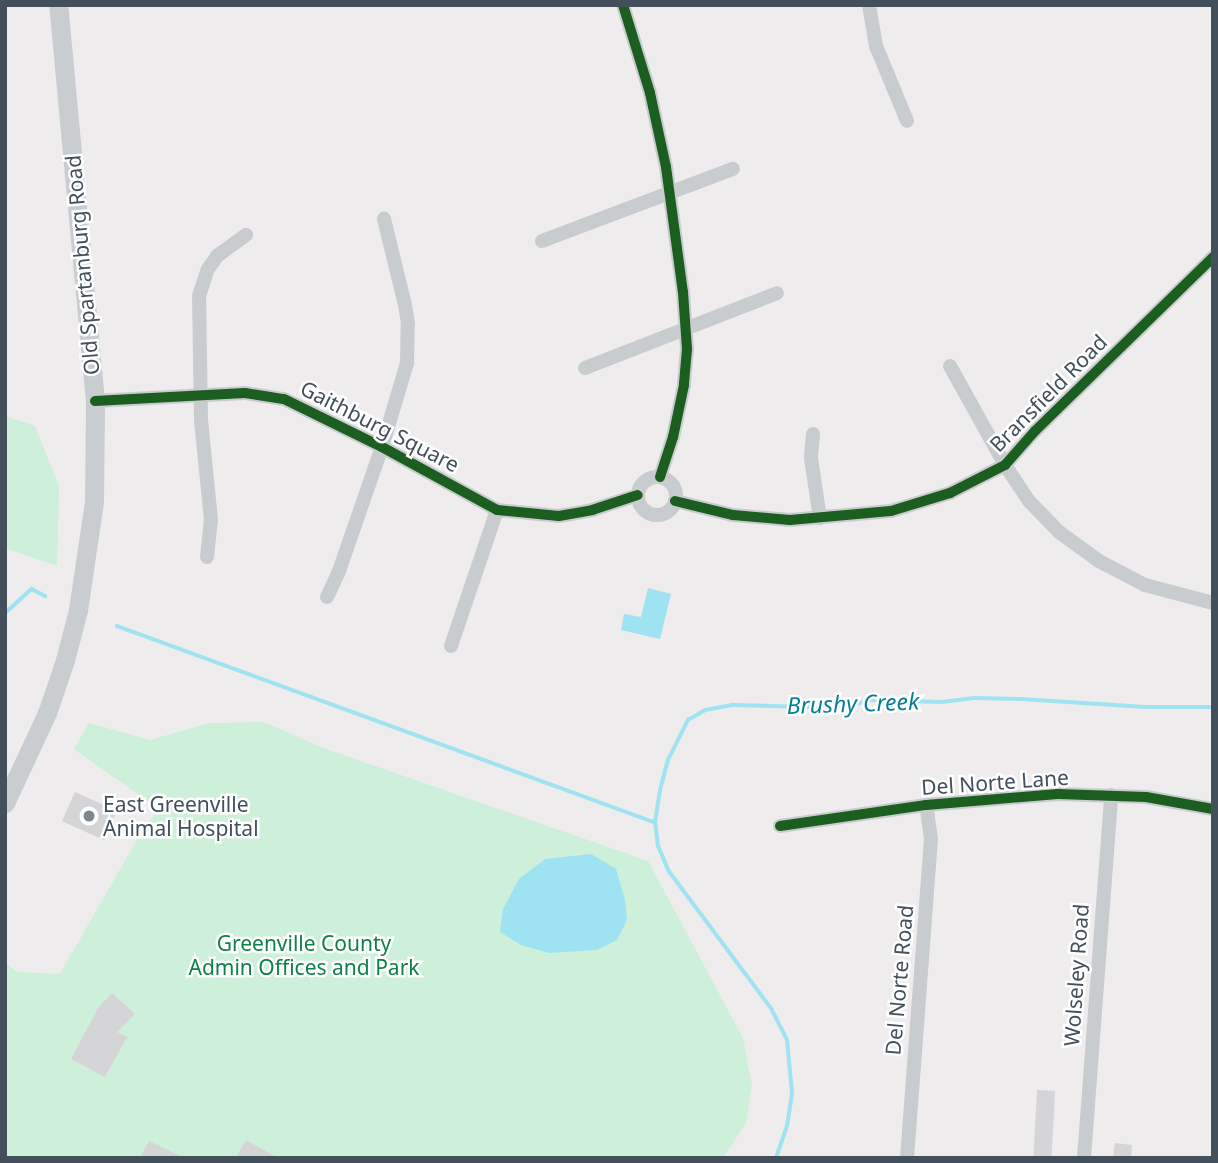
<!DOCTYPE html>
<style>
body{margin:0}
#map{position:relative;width:1218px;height:1163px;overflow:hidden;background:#eeecec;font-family:"Noto Sans",sans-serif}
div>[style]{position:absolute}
.green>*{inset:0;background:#ceefd9}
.water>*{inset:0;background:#9fe2f1}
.stream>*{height:3.5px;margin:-1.75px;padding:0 1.75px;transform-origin:1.75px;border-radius:1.75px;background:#9fe2f1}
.building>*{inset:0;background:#d5d4d7;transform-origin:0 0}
.minor>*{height:14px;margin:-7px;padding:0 7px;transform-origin:7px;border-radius:7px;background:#c9ccce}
.minor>.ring{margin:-7px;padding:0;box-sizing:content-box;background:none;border:14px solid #c9ccce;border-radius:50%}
.secondary>*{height:19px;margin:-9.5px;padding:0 9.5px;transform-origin:9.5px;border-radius:9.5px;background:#c9cdd0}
.cycleway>*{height:10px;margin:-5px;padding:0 5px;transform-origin:5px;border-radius:5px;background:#1b5e20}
.dots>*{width:19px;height:19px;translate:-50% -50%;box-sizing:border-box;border:4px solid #fff;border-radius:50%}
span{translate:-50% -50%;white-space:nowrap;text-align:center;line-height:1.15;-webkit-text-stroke:5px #fff;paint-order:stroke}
.street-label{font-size:21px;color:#43505b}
.poi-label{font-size:21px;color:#43505b}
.left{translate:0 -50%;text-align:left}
.park-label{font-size:21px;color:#0e8144}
.water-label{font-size:23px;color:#037e98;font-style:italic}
.frame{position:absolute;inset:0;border:7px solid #43505b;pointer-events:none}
</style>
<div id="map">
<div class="green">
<i style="clip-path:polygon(5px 416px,35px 426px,59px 486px,57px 566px,5px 548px)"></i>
<i style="clip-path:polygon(263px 722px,326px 749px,648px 861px,743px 1038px,752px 1086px,746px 1123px,723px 1158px,5px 1158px,5px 962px,17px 972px,60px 974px,142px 831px,159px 809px,74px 749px,89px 723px,150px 740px,210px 723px)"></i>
</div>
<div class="water">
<i style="clip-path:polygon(648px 588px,671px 594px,660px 639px,621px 630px,624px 614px,641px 617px)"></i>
<i style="clip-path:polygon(591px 854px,616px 869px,625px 900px,627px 920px,617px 940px,597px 950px,549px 953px,521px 945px,500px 932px,503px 909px,519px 879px,545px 859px)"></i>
</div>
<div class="stream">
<i style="left:5px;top:613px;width:36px;rotate:-42deg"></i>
<i style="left:32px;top:589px;width:15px;rotate:28deg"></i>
<i style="left:117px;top:626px;width:572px;rotate:20.05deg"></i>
<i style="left:776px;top:1158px;width:34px;rotate:-71deg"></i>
<i style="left:787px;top:1126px;width:33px;rotate:-81deg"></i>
<i style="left:792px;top:1093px;width:53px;rotate:-95.4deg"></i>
<i style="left:787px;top:1040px;width:34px;rotate:-117deg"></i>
<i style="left:772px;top:1010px;width:172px;rotate:-126.7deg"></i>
<i style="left:669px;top:872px;width:28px;rotate:-113deg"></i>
<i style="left:658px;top:846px;width:24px;rotate:-97deg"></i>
<i style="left:655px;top:822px;width:32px;rotate:-81deg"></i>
<i style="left:660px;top:790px;width:31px;rotate:-75deg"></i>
<i style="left:668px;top:760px;width:45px;rotate:-63.4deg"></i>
<i style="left:688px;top:720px;width:20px;rotate:-30deg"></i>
<i style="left:705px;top:710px;width:28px;rotate:-10deg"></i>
<i style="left:733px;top:705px;width:108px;rotate:1.6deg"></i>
<i style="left:841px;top:708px;width:31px;rotate:-15deg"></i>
<i style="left:871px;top:700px;width:71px;rotate:1.6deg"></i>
<i style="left:942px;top:702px;width:34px;rotate:-7deg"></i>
<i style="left:976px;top:698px;width:45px;rotate:1.3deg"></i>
<i style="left:1021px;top:699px;width:125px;rotate:3.7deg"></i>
<i style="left:1146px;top:707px;width:67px"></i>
</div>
<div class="building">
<i style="left:75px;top:792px;width:46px;height:32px;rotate:24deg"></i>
<i style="clip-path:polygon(112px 993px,135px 1014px,117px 1032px,127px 1037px,105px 1077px,71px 1059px,98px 1008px)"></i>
<i style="left:1037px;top:1090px;width:18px;height:68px;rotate:3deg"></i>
<i style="clip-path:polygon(246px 1140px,278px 1158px,236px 1158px)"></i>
<i style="clip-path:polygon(149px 1141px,184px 1158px,140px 1158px)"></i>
<i style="clip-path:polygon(1115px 1143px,1132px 1145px,1131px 1158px,1113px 1158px)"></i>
</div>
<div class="minor">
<i style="left:623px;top:5px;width:92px;rotate:72.9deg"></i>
<i style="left:650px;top:93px;width:76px;rotate:77.8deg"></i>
<i style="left:666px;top:167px;width:126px;rotate:82.3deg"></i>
<i style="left:683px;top:292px;width:57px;rotate:86deg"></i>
<i style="left:687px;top:349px;width:36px;rotate:95deg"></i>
<i style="left:684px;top:385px;width:53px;rotate:101.9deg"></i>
<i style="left:673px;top:437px;width:42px;rotate:108deg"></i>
<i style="left:869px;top:5px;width:42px;rotate:80.3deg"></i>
<i style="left:876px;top:46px;width:81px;rotate:67.5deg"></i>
<i style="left:542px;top:241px;width:204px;rotate:-20.7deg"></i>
<i style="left:950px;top:366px;width:113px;rotate:60.9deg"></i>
<i style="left:1005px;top:465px;width:43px;rotate:56.3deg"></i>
<i style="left:1029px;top:501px;width:43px;rotate:45.9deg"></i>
<i style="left:1059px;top:532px;width:49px;rotate:35.9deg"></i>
<i style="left:1099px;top:561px;width:52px;rotate:27.6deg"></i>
<i style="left:1145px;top:585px;width:70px;rotate:14.8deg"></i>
<i style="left:585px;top:368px;width:206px;rotate:-21.3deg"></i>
<i style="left:95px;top:401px;width:150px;rotate:-3.1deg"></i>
<i style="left:245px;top:393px;width:39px;rotate:9deg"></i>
<i style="left:284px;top:399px;width:109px;rotate:26.1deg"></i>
<i style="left:382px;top:447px;width:131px;rotate:28.7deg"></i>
<i style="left:497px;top:510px;width:62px;rotate:5.5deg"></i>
<i style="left:559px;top:516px;width:34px;rotate:-10deg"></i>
<i style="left:592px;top:510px;width:48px;rotate:-18.1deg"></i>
<i style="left:813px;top:434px;width:24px;rotate:95deg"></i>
<i style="left:811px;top:458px;width:61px;rotate:81.5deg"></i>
<i class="ring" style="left:638px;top:477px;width:24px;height:24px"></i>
<i style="left:675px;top:501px;width:60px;rotate:13.6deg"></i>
<i style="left:733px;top:515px;width:57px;rotate:5deg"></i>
<i style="left:790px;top:520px;width:101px;rotate:-5.1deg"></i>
<i style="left:891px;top:511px;width:62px;rotate:-17deg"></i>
<i style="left:950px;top:493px;width:62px;rotate:-27deg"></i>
<i style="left:1005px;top:465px;width:45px;rotate:-48.6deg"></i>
<i style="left:1035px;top:431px;width:249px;rotate:-44.3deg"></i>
<i style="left:207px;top:557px;width:37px;rotate:-84deg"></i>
<i style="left:211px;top:520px;width:100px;rotate:-95.7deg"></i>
<i style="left:201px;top:420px;width:124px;rotate:-90.9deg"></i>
<i style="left:199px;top:296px;width:28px;rotate:-72deg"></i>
<i style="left:208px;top:269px;width:16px;rotate:-55deg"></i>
<i style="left:217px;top:256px;width:36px;rotate:-36deg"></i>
<i style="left:327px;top:597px;width:29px;rotate:-65deg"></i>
<i style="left:339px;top:571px;width:131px;rotate:-70.9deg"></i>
<i style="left:382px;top:447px;width:88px;rotate:-73.4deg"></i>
<i style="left:407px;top:363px;width:39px;rotate:-89deg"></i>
<i style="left:408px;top:324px;width:19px;rotate:-99deg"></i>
<i style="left:405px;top:305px;width:89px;rotate:-103.7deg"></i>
<i style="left:451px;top:646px;width:144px;rotate:-71.3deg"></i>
<i style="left:780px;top:826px;width:148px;rotate:-8.2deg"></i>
<i style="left:926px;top:805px;width:132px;rotate:-4.8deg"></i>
<i style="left:1058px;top:794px;width:88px;rotate:2deg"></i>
<i style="left:1146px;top:797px;width:68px;rotate:10.2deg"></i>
<i style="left:907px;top:1158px;width:320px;rotate:-85.7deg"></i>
<i style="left:931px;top:839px;width:34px;rotate:-98deg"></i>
<i style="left:1084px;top:1158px;width:364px;rotate:-85.7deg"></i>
</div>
<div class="secondary">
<i style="left:5px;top:803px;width:99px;rotate:-65deg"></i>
<i style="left:47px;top:713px;width:56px;rotate:-71.2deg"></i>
<i style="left:65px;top:660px;width:52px;rotate:-75.4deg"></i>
<i style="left:78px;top:610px;width:109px;rotate:-81.6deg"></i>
<i style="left:94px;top:502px;width:101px;rotate:-89.4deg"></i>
<i style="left:95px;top:401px;width:398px;rotate:-95.3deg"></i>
</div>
<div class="cycleway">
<i style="left:623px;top:5px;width:92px;rotate:72.9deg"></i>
<i style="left:650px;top:93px;width:76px;rotate:77.8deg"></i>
<i style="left:666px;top:167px;width:126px;rotate:82.3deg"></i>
<i style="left:683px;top:292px;width:57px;rotate:86deg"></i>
<i style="left:687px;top:349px;width:36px;rotate:95deg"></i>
<i style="left:684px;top:385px;width:53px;rotate:101.9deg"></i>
<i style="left:673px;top:437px;width:42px;rotate:108deg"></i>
<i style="left:95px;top:401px;width:150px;rotate:-3.1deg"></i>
<i style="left:245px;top:393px;width:39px;rotate:9deg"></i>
<i style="left:284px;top:399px;width:109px;rotate:26.1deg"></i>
<i style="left:382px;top:447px;width:131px;rotate:28.7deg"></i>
<i style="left:497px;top:510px;width:62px;rotate:5.5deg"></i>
<i style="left:559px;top:516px;width:34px;rotate:-10deg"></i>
<i style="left:592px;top:510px;width:48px;rotate:-18.1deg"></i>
<i style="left:675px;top:501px;width:60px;rotate:13.6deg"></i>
<i style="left:733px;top:515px;width:57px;rotate:5deg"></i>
<i style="left:790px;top:520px;width:101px;rotate:-5.1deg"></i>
<i style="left:891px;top:511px;width:62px;rotate:-17deg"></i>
<i style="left:950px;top:493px;width:62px;rotate:-27deg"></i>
<i style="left:1005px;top:465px;width:45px;rotate:-48.6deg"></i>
<i style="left:1035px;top:431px;width:249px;rotate:-44.3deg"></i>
<i style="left:780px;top:826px;width:148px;rotate:-8.2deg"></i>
<i style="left:926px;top:805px;width:132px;rotate:-4.8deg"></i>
<i style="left:1058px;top:794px;width:88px;rotate:2deg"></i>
<i style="left:1146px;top:797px;width:68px;rotate:10.2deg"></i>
</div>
<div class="dots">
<i style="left:89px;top:816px;background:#7f878e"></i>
</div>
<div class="street-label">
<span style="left:82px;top:265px;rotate:-95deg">Old Spartanburg Road</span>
<span style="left:1048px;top:393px;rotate:-45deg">Bransfield Road</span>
<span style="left:380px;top:426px;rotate:27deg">Gaithburg Square</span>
<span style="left:995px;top:782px;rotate:-4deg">Del Norte Lane</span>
<span style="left:1076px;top:975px;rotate:-86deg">Wolseley Road</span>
<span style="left:899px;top:980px;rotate:-85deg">Del Norte Road</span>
</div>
<div class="poi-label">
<span class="left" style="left:103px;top:816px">East Greenville<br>Animal Hospital</span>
</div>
<div class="park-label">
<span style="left:304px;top:955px">Greenville County<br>Admin Offices and Park</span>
</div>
<div class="water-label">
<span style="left:853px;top:703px;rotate:-2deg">Brushy Creek</span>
</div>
<div class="frame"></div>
</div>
